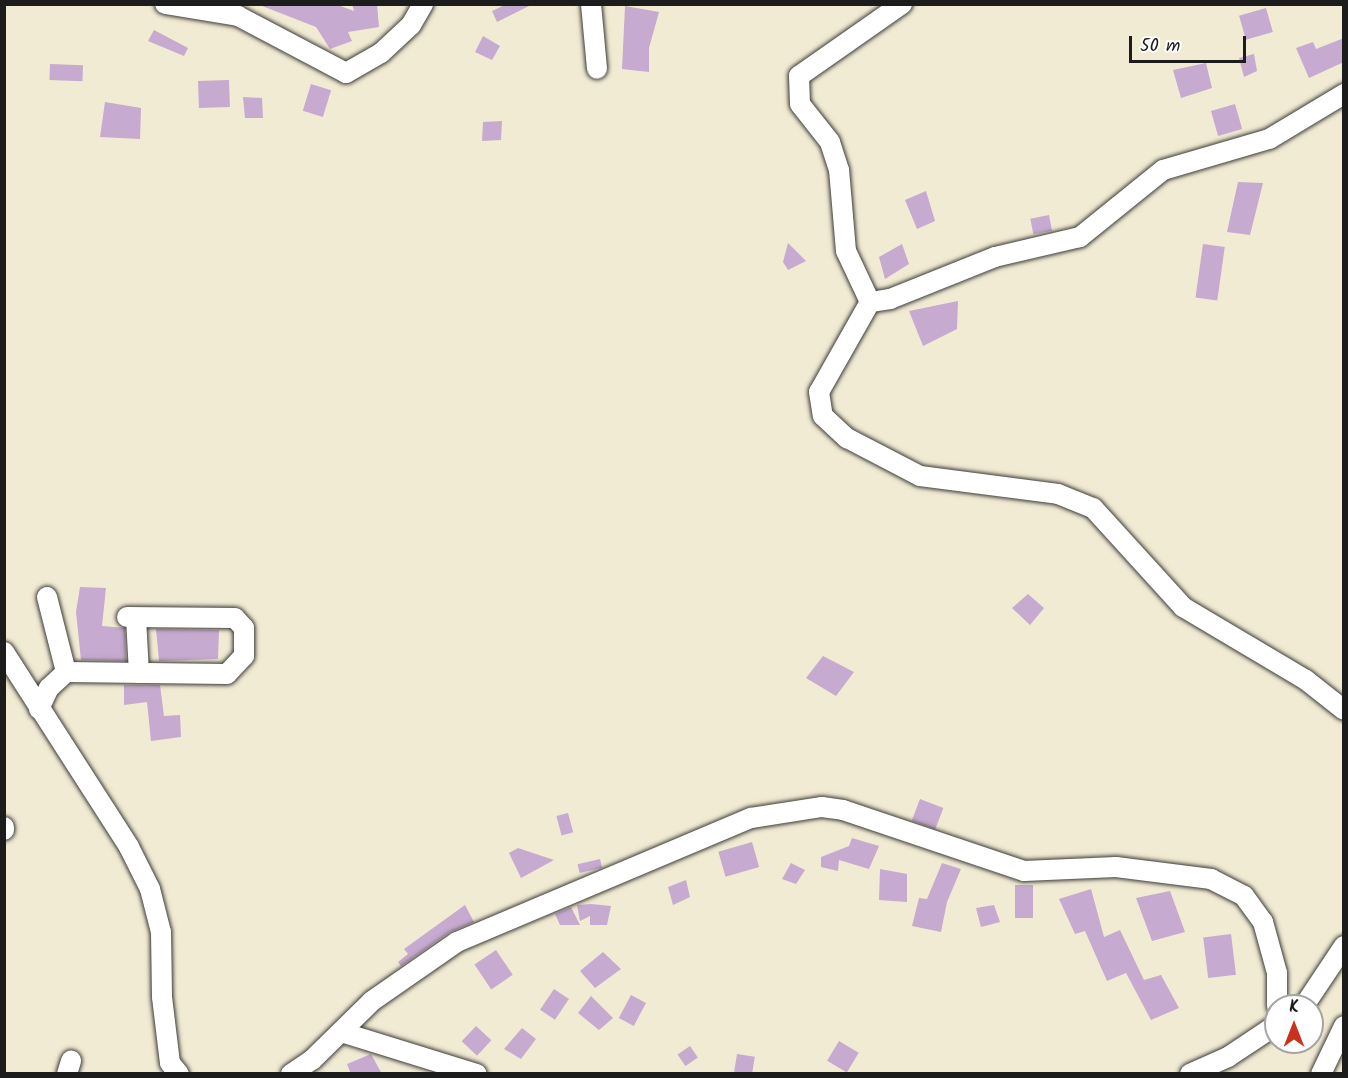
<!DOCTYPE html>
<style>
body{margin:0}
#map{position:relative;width:1348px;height:1078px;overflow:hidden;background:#f1ebd4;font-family:Kalam,sans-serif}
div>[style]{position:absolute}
.building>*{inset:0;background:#c6aacf;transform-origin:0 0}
.roads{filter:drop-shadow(0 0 2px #3c3b38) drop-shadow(0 0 2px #3c3b38)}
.minor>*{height:20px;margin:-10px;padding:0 10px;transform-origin:10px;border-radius:10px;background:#fff}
span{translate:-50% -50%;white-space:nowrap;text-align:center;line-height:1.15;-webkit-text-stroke:6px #fff;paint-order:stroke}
.frame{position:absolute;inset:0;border:6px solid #1c1c1c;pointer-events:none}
.north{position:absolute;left:1264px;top:994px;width:60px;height:60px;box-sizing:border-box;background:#fff;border:2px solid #a4a4a4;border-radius:50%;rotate:0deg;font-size:16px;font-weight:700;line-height:24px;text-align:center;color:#1c1c1c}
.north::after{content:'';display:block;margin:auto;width:21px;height:27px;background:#c8321e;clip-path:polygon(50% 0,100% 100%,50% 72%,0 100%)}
.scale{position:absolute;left:1129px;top:36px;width:117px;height:27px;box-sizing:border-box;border:3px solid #1c1c1c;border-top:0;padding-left:8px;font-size:18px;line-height:21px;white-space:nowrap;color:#1c1c1c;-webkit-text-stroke:4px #fff;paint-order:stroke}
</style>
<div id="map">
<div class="building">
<i style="clip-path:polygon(257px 4px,335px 4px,354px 11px,352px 4px,377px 4px,379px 27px,348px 32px,352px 41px,330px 49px,316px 27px)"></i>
<i style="clip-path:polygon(507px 4px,533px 4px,497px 22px,492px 11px)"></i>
<i style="clip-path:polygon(625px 6px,659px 12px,649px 48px,649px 72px,622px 69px)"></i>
<i style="left:1266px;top:8px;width:25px;height:28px;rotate:74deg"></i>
<i style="clip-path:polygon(154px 30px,188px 48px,184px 56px,148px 41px)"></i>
<i style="clip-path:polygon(483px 36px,500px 46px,492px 60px,475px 52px)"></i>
<i style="clip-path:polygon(1344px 38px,1344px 62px,1309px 78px,1296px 48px,1313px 42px,1316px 49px)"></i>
<i style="clip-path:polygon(1254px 54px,1257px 71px,1244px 77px,1239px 58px)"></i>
<i style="clip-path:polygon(1206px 63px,1212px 88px,1181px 98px,1173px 70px)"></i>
<i style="left:50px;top:64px;width:33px;height:16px;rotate:2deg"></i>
<i style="left:229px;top:80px;width:27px;height:31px;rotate:88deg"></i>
<i style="left:311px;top:84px;width:21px;height:28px;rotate:17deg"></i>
<i style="clip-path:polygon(243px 97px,262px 98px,263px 118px,245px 118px)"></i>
<i style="clip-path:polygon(105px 102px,141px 108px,140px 139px,100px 137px)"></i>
<i style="left:1235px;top:104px;width:26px;height:25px;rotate:74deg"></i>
<i style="clip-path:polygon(502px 121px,501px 140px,482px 141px,483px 122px)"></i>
<i style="clip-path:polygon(1238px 182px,1263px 183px,1250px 235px,1227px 232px)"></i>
<i style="clip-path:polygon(926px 191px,935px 221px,917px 229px,905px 200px)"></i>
<i style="left:1049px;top:215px;width:16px;height:19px;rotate:79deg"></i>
<i style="clip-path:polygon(788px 243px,806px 261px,788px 270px,783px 262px)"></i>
<i style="clip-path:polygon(902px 244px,909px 264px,885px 279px,879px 257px)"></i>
<i style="left:1203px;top:244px;width:22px;height:54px;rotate:8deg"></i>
<i style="clip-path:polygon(958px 301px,957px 329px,923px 346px,909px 311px)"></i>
<i style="clip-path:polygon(80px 587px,106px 588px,102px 626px,125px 628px,126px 661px,81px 660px,76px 612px)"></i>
<i style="clip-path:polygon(1028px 594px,1044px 608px,1030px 625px,1012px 608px)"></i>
<i style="clip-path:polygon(156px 629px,219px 630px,218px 659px,159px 661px)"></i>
<i style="clip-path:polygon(823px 656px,854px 672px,836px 696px,806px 678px)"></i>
<i style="clip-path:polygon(124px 685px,160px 685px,164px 716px,180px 715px,181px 737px,151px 741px,147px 702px,124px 705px)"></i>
<i style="left:920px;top:799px;width:25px;height:23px;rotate:21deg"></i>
<i style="left:568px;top:813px;width:20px;height:12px;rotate:75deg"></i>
<i style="clip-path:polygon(852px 838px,879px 846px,869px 869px,839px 860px,838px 871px,821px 867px,821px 857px,849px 846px)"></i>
<i style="left:752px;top:842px;width:26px;height:35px;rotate:74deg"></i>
<i style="clip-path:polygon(518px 848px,554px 860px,521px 878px,509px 853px)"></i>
<i style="left:600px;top:859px;width:9px;height:23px;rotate:77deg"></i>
<i style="clip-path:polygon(791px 863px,805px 870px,796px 884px,782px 879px)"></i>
<i style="clip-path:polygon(942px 863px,961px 869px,947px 902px,941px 932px,912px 926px,919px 898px,927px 899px)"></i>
<i style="clip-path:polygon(880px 869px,907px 874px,907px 902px,879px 900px)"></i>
<i style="clip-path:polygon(686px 880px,690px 897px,673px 905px,668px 887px)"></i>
<i style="left:1015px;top:885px;width:18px;height:33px"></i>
<i style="clip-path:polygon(1091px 889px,1104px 937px,1120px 930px,1144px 980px,1161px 975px,1179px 1008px,1151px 1020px,1126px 973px,1107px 981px,1085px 931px,1075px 934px,1059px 899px)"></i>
<i style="clip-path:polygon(1170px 891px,1185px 932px,1152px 941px,1136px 898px)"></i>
<i style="clip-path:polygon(591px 904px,611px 906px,607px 925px,590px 925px,590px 916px,580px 921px,577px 905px)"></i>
<i style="clip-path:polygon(465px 905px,474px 922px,450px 932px,401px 966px,398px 962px,408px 954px,404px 949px)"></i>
<i style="clip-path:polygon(994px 905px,1000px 922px,981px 927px,976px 908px)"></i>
<i style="clip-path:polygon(571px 907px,580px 925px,560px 925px,555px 914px)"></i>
<i style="left:1231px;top:934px;width:41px;height:28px;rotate:83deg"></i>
<i style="left:496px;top:950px;width:30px;height:26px;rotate:56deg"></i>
<i style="clip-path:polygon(603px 952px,621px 969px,595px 988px,580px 971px)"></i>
<i style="left:554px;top:989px;width:18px;height:25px;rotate:34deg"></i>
<i style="left:631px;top:995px;width:17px;height:26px;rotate:28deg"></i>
<i style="clip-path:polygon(591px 996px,613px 1018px,599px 1030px,578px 1013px)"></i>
<i style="left:476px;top:1026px;width:21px;height:21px;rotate:43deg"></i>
<i style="clip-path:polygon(522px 1028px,536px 1039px,521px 1059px,504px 1049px)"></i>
<i style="left:839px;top:1041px;width:23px;height:23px;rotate:31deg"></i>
<i style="left:690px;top:1046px;width:14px;height:15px;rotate:56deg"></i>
<i style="clip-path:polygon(371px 1054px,382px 1074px,351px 1074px,347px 1064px)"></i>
<i style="left:737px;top:1054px;width:18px;height:18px;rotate:9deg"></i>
</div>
<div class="roads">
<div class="minor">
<i style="left:165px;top:4px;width:74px;rotate:9.3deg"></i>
<i style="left:238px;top:16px;width:122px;rotate:27.8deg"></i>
<i style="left:346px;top:73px;width:40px;rotate:-29.7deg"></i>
<i style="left:381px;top:53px;width:41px;rotate:-43deg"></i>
<i style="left:411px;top:25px;width:24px;rotate:-60deg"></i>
<i style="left:591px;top:4px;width:65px;rotate:84.7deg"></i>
<i style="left:1344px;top:94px;width:87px;rotate:149deg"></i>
<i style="left:1269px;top:139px;width:110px;rotate:163.7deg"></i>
<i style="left:1163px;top:170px;width:107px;rotate:141.1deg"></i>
<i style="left:1080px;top:237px;width:87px;rotate:166.8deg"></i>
<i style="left:995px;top:257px;width:113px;rotate:158.2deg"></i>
<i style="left:890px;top:299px;width:20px;rotate:171deg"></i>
<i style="left:870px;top:302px;width:103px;rotate:119.5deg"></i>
<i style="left:819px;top:392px;width:24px;rotate:81deg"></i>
<i style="left:823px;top:416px;width:33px;rotate:43deg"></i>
<i style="left:847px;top:438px;width:82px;rotate:27.5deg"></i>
<i style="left:920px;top:476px;width:139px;rotate:7.4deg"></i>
<i style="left:1058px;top:494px;width:38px;rotate:22deg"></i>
<i style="left:1093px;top:508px;width:134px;rotate:47.7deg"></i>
<i style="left:1183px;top:607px;width:143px;rotate:30.7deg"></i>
<i style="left:1306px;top:680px;width:48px;rotate:38.3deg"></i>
<i style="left:870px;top:302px;width:56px;rotate:-115.2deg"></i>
<i style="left:846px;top:251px;width:81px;rotate:-94.9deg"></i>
<i style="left:839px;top:170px;width:29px;rotate:-108deg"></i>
<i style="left:830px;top:142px;width:48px;rotate:-128.3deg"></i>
<i style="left:800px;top:104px;width:28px;rotate:-92deg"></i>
<i style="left:799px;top:76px;width:126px;rotate:-35deg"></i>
<i style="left:47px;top:597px;width:77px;rotate:75.8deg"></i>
<i style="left:136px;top:618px;width:55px;rotate:86.9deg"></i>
<i style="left:4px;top:652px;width:232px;rotate:57.3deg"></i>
<i style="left:129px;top:847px;width:47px;rotate:63.4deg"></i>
<i style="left:150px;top:889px;width:44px;rotate:75.7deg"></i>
<i style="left:161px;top:932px;width:65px;rotate:89.1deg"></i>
<i style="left:162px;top:997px;width:66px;rotate:83.1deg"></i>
<i style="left:170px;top:1063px;width:14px;rotate:51deg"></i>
<i style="left:39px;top:709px;width:23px;rotate:-65deg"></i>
<i style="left:49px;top:688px;width:23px;rotate:-43deg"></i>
<i style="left:66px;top:672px;width:161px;rotate:0.7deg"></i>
<i style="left:227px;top:674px;width:25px;rotate:-47deg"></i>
<i style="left:244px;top:656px;width:28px;rotate:-90deg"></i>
<i style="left:244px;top:628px;width:13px;rotate:-132deg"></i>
<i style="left:235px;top:618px;width:108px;rotate:-179.5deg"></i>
<i style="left:4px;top:827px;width:3px;rotate:90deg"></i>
<i style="left:1304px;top:1006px;width:72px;rotate:-56.3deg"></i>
<i style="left:341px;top:1032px;width:142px;rotate:17.2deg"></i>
<i style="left:67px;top:1074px;width:14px;rotate:-73deg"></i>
<i style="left:291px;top:1074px;width:25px;rotate:-34deg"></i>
<i style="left:312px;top:1060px;width:84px;rotate:-44.5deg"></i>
<i style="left:372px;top:1001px;width:103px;rotate:-34.8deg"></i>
<i style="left:457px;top:942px;width:319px;rotate:-22.9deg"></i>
<i style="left:751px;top:818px;width:72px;rotate:-8.8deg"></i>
<i style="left:822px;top:807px;width:21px;rotate:8deg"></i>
<i style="left:843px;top:810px;width:191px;rotate:18.6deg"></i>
<i style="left:1024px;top:871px;width:92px;rotate:-2.5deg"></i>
<i style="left:1116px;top:867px;width:96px;rotate:7.2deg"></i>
<i style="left:1211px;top:879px;width:37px;rotate:27deg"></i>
<i style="left:1244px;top:896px;width:32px;rotate:54deg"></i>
<i style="left:1263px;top:922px;width:53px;rotate:74.6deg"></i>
<i style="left:1277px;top:973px;width:33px;rotate:90deg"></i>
<i style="left:1190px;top:1074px;width:42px;rotate:-24.1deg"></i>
<i style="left:1228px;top:1057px;width:58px;rotate:-33.7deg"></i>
<i style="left:1321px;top:1074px;width:53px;rotate:-64.4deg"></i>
</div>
</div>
<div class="frame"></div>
<div class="north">K</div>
<div class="scale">50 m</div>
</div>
